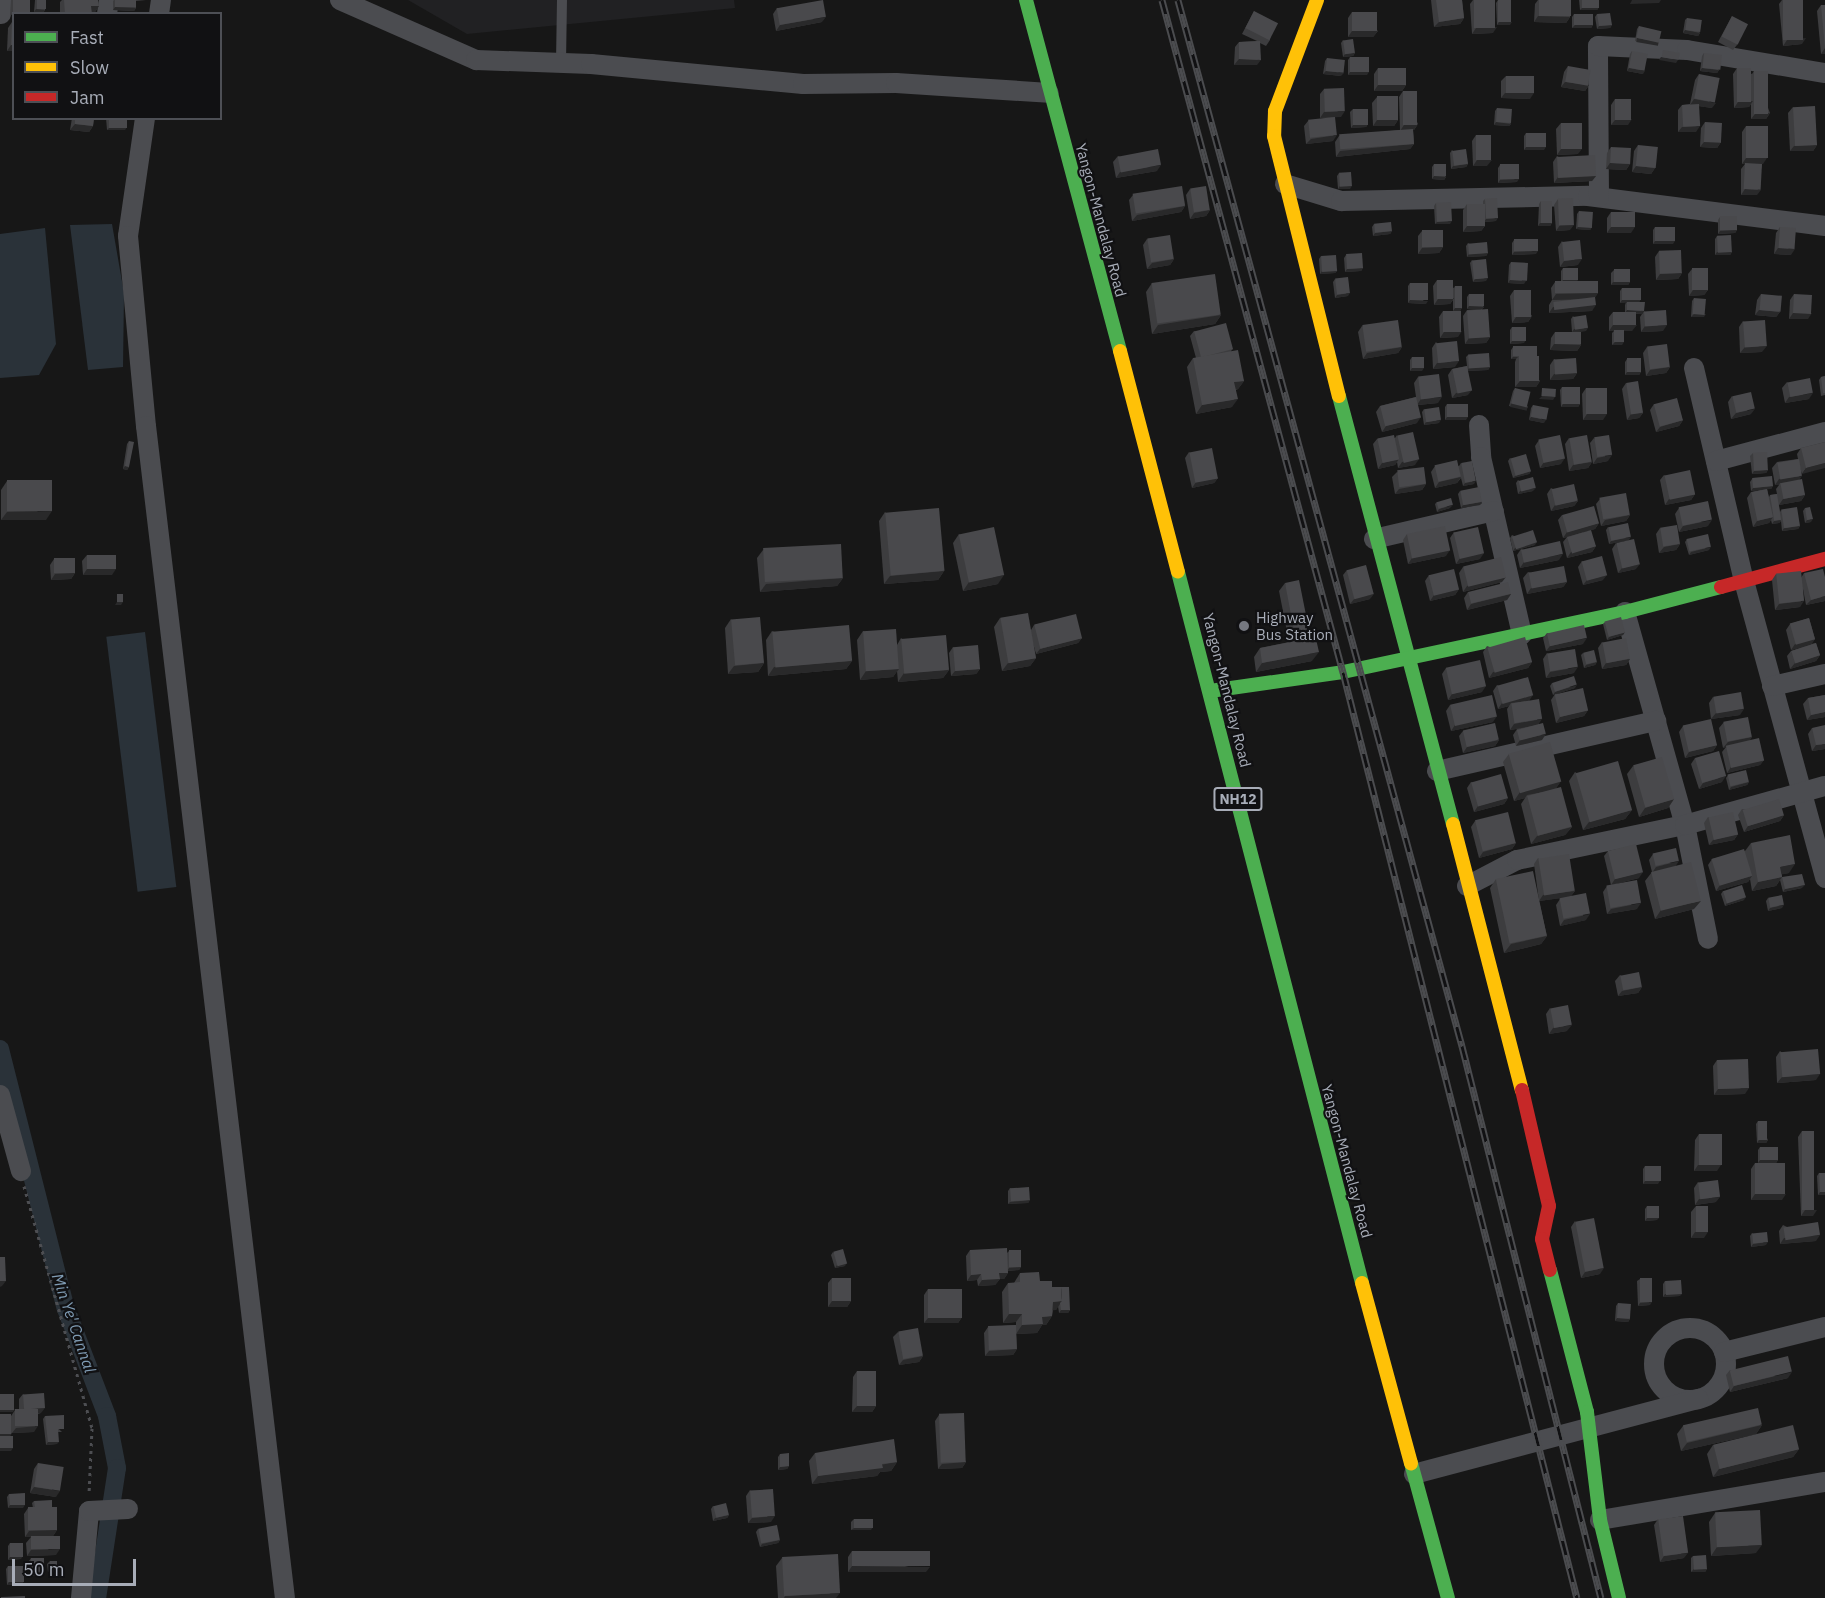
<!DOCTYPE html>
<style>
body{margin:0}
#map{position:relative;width:1825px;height:1598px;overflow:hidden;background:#171717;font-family:"IBM Plex Sans",sans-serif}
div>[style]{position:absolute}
.built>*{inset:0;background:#212123}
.water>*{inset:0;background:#2a3239;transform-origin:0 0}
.canal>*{height:18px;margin:-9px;padding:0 9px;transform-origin:9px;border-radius:9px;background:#2a3239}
.path>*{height:3px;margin-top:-1.5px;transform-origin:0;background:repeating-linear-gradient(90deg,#4d4e52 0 3px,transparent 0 7.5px)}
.lane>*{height:10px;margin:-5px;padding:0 5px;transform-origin:5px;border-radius:5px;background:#4b4c50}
.street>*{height:20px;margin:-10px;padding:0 10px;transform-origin:10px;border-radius:10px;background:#4b4c50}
.street>.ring{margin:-10px;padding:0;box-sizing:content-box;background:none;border:20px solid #4b4c50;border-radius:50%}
.fast>*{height:14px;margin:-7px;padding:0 7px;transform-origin:7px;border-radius:7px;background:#4caf50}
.slow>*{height:14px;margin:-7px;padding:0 7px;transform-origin:7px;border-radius:7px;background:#ffc107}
.jam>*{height:14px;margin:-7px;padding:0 7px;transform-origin:7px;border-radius:7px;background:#c62828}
.rail>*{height:7px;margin-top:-3.5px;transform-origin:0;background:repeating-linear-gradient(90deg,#111113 0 14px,#4b4c4f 0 28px);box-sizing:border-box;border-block:2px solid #4b4c4f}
.wall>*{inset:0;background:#3d3d3f}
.shaded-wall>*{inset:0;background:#29292a;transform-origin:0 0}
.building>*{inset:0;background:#49494c;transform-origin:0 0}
.dots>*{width:16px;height:16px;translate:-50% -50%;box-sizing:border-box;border:3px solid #111113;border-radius:50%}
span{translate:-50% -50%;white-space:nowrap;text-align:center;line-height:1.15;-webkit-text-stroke:4.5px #111113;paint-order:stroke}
.shield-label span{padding:2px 4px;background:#111113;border:2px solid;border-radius:4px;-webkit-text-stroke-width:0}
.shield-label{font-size:14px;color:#a8adb8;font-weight:700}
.street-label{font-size:15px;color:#a8adb8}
.poi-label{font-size:15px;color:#a8adb8}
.left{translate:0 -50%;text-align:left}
.water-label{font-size:16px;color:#7f9bb3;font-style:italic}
.legend{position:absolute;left:12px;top:12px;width:210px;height:108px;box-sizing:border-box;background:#111113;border:2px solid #4d4f55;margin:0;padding:8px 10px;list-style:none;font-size:18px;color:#a8adb8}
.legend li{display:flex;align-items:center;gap:12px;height:30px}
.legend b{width:30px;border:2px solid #4d4f55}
.scale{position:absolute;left:12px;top:1559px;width:124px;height:27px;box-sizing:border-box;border:3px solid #a8adb8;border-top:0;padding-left:8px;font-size:18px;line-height:21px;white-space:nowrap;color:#a8adb8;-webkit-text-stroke:4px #111113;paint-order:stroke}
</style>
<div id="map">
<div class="built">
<i style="clip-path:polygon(408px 0,734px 0,735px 8px,467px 34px)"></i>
</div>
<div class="water">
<i style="clip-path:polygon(112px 224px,124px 293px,123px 367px,88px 370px,70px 225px)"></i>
<i style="clip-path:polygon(45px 228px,56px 344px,39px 375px,0 378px,0 234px)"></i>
<i style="left:145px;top:632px;width:257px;height:39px;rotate:83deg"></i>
</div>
<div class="canal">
<i style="left:0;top:1049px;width:268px;rotate:75.8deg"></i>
<i style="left:66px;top:1309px;width:115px;rotate:69deg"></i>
<i style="left:107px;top:1416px;width:53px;rotate:79.1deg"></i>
<i style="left:117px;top:1468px;width:132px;rotate:98.7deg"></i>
</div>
<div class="path">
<i style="left:24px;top:1186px;width:251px;rotate:74.3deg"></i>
<i style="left:92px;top:1428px;width:66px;rotate:92.6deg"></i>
</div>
<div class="lane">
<i style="left:561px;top:63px;width:63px;rotate:-89.1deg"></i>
</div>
<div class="street">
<i style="left:340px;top:0;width:149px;rotate:23.8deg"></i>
<i style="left:476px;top:60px;width:115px;rotate:2deg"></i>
<i style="left:591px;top:64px;width:213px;rotate:5.4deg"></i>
<i style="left:803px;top:84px;width:93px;rotate:-0.6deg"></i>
<i style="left:896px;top:83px;width:153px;rotate:3.7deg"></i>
<i style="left:1px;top:14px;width:14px;rotate:-82deg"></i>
<i style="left:107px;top:14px;width:14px;rotate:-82deg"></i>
<i style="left:159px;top:14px;width:14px;rotate:-82deg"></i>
<i style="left:145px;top:118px;width:119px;rotate:98.2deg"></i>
<i style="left:128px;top:236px;width:191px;rotate:84.6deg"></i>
<i style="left:146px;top:426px;width:1180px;rotate:83.24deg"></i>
<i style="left:1285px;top:184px;width:59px;rotate:16.9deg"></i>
<i style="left:1341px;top:201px;width:247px;rotate:-1.2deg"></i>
<i style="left:1588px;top:196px;width:239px;rotate:7.2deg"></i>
<i style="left:1599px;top:197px;width:151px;rotate:-90.4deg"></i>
<i style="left:1598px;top:46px;width:89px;rotate:2.6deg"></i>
<i style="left:1687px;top:50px;width:140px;rotate:9.5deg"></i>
<i style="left:1694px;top:368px;width:219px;rotate:76.8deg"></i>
<i style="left:1744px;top:581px;width:308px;rotate:74.7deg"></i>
<i style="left:1479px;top:425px;width:32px;rotate:86deg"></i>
<i style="left:1481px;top:457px;width:182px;rotate:77deg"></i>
<i style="left:1716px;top:461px;width:113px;rotate:-14.9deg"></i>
<i style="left:1374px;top:539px;width:123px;rotate:-13.1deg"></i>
<i style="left:1625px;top:612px;width:221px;rotate:74.3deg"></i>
<i style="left:1685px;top:825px;width:116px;rotate:78.6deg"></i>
<i style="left:1772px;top:686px;width:54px;rotate:-12.8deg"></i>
<i style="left:1437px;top:771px;width:225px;rotate:-12.9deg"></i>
<i style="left:1467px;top:886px;width:56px;rotate:-27.5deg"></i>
<i style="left:1517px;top:860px;width:172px;rotate:-11.8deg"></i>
<i style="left:1685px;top:825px;width:145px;rotate:-15.6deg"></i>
<i style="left:0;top:1095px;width:79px;rotate:74.6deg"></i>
<i class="ring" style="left:1654px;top:1328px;width:52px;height:52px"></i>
<i style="left:1724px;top:1352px;width:104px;rotate:-13.9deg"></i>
<i style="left:1414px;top:1474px;width:294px;rotate:-14.8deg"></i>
<i style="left:1600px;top:1520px;width:228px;rotate:-9.6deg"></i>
<i style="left:81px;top:1598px;width:87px;rotate:-84.7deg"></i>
<i style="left:89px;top:1511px;width:39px;rotate:-3deg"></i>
</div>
<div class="fast">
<i style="left:1026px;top:0;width:363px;rotate:75deg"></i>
<i style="left:1339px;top:396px;width:443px;rotate:75.1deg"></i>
<i style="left:1178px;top:572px;width:734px;rotate:75.49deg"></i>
<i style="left:1210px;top:691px;width:134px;rotate:-8.1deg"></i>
<i style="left:1343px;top:672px;width:288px;rotate:-12deg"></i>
<i style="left:1625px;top:612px;width:99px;rotate:-14.6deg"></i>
<i style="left:1550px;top:1270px;width:147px;rotate:75.4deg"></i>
<i style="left:1587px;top:1412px;width:109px;rotate:83.1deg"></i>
<i style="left:1600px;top:1520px;width:80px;rotate:76.3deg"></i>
<i style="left:1411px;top:1463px;width:140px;rotate:74.7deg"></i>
</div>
<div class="slow">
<i style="left:1317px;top:0;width:119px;rotate:110.7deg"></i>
<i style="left:1275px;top:111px;width:25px;rotate:92deg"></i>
<i style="left:1274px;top:136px;width:268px;rotate:76deg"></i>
<i style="left:1120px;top:351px;width:228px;rotate:75.3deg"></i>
<i style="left:1453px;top:824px;width:275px;rotate:75.5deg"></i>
<i style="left:1362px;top:1283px;width:187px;rotate:74.8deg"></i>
</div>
<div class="jam">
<i style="left:1721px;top:587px;width:108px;rotate:-15.1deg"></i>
<i style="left:1522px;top:1090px;width:119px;rotate:76.9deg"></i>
<i style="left:1549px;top:1206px;width:34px;rotate:102deg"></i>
<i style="left:1542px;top:1239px;width:32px;rotate:76deg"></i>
</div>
<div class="rail">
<i style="left:1162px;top:0;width:696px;rotate:74.93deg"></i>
<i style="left:1343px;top:672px;width:955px;rotate:75.82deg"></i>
<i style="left:1178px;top:0;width:1084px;rotate:74.81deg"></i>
<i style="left:1462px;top:1046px;width:569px;rotate:75.87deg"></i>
</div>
<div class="wall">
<i style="clip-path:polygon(11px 0,30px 0,10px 16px)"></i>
<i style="clip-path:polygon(35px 0,46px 0,45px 10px,43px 13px,34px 12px)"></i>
<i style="clip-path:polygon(62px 0,98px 0,99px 6px,95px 12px,92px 12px,92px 14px,60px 14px,60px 2px)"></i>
<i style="clip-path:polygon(114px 0,146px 0,136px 1px,136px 8px,134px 11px,113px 10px,113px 1px)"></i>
<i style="clip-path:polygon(1431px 0,1462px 0,1464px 18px,1460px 24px,1434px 27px)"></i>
<i style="clip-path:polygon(1473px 0,1495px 0,1493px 33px,1472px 34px,1470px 4px)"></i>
<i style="clip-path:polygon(1498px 0,1510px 25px,1497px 25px,1496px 3px)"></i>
<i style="clip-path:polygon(1538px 0,1571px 0,1570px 17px,1566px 23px,1534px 22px,1535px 4px)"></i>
<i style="clip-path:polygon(1579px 0,1599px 0,1599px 7px,1597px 10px,1580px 10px)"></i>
<i style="clip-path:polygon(1782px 0,1803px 0,1802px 44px,1783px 46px,1779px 4px)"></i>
<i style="clip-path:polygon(1821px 5px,1825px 5px,1825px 54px,1821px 54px,1817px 11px)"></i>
<i style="clip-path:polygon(777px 8px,822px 22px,776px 31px,773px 14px)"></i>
<i style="clip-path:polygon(1254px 11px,1270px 40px,1266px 46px,1260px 43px,1257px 65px,1234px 65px,1235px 47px,1239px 42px,1257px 41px,1242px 34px)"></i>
<i style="clip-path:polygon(1352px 12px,1378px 31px,1373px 37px,1348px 37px,1348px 18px)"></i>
<i style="clip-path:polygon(1574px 14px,1593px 25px,1591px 28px,1572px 28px,1572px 17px)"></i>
<i style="clip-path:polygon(1597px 14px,1612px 25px,1610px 28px,1597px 29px,1595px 17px)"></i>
<i style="clip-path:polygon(1732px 16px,1737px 45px,1733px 50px,1718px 42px)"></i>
<i style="clip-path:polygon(1687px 18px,1700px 33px,1698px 36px,1683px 33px,1685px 20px)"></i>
<i style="clip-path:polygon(12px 22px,14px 22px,14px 51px,7px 51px,8px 28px)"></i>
<i style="clip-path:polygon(1639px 26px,1657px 45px,1635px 41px,1637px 29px)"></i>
<i style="clip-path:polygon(1343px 40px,1355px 53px,1353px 56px,1343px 57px,1341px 43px)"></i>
<i style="clip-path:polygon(1632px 51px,1643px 74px,1627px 71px,1630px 54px)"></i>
<i style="clip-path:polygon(1704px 53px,1719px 70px,1717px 73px,1700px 71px,1702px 56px)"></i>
<i style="clip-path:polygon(1350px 57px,1367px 75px,1348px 75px,1348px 60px)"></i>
<i style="clip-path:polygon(1327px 58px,1341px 76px,1323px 74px,1325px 61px)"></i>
<i style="clip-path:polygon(1568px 66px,1589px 85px,1585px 91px,1561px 87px,1564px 72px)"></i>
<i style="clip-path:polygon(1378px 68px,1406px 85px,1402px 91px,1374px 91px,1374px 74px)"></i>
<i style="clip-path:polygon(1737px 68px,1752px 74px,1754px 71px,1770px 113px,1766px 119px,1751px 119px,1751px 104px,1749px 107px,1734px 108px,1733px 74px)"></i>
<i style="clip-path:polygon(1699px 74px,1712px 108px,1699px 106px,1696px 132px,1678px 132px,1678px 110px,1682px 105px,1690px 104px,1695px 80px)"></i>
<i style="clip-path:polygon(1506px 76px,1530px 99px,1501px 98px,1501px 81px)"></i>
<i style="clip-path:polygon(1324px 89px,1341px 117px,1335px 117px,1333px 141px,1306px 144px,1304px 126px,1308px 121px,1333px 118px,1320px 118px,1320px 94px)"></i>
<i style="clip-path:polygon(1403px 91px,1418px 124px,1414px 130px,1413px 130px,1414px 144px,1410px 149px,1336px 157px,1335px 142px,1339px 136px,1400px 130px,1399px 97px)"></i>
<i style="clip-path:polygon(1377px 97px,1398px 120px,1394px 126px,1373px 126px,1372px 103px)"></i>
<i style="clip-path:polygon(1615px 99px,1628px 125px,1611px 125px,1611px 105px)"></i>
<i style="clip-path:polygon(1793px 107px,1817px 145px,1813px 151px,1790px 151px,1788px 113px)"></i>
<i style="clip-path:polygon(1497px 108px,1511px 124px,1509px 126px,1494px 125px,1495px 111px)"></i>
<i style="clip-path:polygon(1353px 109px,1368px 124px,1366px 127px,1351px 128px,1350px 112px)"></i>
<i style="clip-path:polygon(72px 118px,94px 118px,93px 126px,89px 132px,70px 130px)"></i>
<i style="clip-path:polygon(106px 118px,127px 118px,125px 130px,107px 130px)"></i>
<i style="clip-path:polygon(1705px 122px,1721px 142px,1717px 148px,1700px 147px,1701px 128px)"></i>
<i style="clip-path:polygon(1561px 123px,1578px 154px,1557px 155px,1556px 129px)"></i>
<i style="clip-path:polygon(1746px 126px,1763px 164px,1762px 164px,1757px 195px,1741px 195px,1741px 169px,1745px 164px,1742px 164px,1742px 132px)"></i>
<i style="clip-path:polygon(1526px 133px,1544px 150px,1524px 150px,1524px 136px)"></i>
<i style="clip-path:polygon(1476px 135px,1487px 166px,1473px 166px,1472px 141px)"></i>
<i style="clip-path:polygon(1638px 145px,1655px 168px,1651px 174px,1632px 172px,1634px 151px)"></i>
<i style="clip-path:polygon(1611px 147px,1630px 164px,1626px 170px,1606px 169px,1607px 153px)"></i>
<i style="clip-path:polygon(1452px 150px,1468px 164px,1466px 167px,1451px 169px,1450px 153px)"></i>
<i style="clip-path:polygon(1118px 156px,1157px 171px,1116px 178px,1113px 162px)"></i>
<i style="clip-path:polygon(1557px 156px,1596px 176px,1592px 181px,1554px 183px,1553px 162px)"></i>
<i style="clip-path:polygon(1434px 164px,1446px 177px,1444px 180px,1432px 179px,1432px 167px)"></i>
<i style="clip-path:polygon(1500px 165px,1517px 182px,1498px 183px,1498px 168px)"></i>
<i style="clip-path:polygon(1339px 173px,1350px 189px,1338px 189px,1337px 176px)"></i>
<i style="clip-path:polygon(1190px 189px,1210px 210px,1206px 216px,1190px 219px,1186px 195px)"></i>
<i style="clip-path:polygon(1133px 195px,1185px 206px,1181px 212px,1132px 221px,1129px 200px)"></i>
<i style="clip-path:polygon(1485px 199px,1496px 221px,1485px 222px,1485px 226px,1481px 231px,1463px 232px,1463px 210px,1467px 204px,1483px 204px,1483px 201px)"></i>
<i style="clip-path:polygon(1558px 199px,1570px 230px,1556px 231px,1554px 205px)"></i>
<i style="clip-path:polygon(1541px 201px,1552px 223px,1550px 226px,1538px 226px,1539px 204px)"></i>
<i style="clip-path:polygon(1436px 203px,1450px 224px,1435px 224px,1434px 206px)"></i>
<i style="clip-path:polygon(1579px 211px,1592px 227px,1590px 230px,1576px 229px,1577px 214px)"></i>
<i style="clip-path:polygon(1611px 212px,1631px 233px,1607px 233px,1607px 218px)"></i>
<i style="clip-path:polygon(1720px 217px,1737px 230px,1735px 233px,1718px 234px,1718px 220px)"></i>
<i style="clip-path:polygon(1374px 224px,1392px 231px,1390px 234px,1373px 236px,1372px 227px)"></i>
<i style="clip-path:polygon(1655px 227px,1673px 244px,1653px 244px,1653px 230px)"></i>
<i style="clip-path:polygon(1780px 227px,1791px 255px,1774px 254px,1776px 233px)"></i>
<i style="clip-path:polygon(1422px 231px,1443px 247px,1439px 253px,1418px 254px,1418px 236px)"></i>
<i style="clip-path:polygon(1717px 236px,1732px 252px,1730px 255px,1715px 255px,1715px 239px)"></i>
<i style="clip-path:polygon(1147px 239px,1174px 259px,1170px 265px,1147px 269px,1143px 245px)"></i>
<i style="clip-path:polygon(1514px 240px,1536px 254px,1512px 255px,1512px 243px)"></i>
<i style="clip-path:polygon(1562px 241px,1578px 265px,1560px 267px,1558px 247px)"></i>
<i style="clip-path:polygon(1468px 243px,1488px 253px,1486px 256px,1467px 257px,1466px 246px)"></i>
<i style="clip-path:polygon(1659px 251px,1682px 273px,1678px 279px,1656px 280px,1655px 257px)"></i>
<i style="clip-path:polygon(1346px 255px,1363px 268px,1361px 271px,1345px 272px,1344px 258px)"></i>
<i style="clip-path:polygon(1321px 256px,1337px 271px,1335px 273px,1320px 274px,1319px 259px)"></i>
<i style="clip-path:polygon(1472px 260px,1486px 281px,1473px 282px,1470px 263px)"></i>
<i style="clip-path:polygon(1511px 262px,1524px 284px,1508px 283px,1509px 265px)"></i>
<i style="clip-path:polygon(1563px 268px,1577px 282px,1598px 293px,1595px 297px,1592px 311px,1549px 313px,1549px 305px,1552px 300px,1551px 288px,1555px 282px,1561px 282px,1561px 271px)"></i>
<i style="clip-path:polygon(1692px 269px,1708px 290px,1704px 295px,1689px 296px,1688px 274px)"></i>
<i style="clip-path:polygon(1614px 270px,1630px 282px,1628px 285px,1611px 285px,1611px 273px)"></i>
<i style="clip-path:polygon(1335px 279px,1348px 296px,1335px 298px,1333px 282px)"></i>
<i style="clip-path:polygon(1437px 280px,1454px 288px,1455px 286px,1462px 308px,1460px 311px,1458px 337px,1440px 338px,1439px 317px,1443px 311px,1453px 311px,1453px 300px,1450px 304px,1434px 305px,1433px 286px)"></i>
<i style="clip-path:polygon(1152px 283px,1221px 315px,1215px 324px,1152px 334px,1146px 292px)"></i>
<i style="clip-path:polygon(1410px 283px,1426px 304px,1408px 303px,1408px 286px)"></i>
<i style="clip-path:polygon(1622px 288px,1641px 299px,1639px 302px,1642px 314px,1636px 314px,1632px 331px,1624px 331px,1622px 345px,1612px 345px,1612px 333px,1614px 331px,1609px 331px,1609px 317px,1613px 312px,1625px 312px,1625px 305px,1626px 302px,1620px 303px,1620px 291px)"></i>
<i style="clip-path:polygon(1514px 290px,1532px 316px,1528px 322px,1512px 323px,1510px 296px)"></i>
<i style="clip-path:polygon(1469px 294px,1484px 307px,1482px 309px,1490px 337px,1486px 343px,1465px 344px,1463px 316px,1467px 310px,1477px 310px,1467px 309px,1467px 297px)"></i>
<i style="clip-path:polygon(1761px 294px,1780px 312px,1776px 317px,1755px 315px,1757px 300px)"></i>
<i style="clip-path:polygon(1794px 294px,1808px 319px,1789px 319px,1790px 300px)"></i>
<i style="clip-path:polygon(1694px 298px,1704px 317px,1691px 317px,1692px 301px)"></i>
<i style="clip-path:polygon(1644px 311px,1663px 331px,1641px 332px,1640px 317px)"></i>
<i style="clip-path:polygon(1573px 316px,1586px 331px,1574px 332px,1581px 345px,1577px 351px,1550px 350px,1551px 338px,1555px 332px,1572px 332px,1571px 319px)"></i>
<i style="clip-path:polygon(1743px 321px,1762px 352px,1740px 353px,1739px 327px)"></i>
<i style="clip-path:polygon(1362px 326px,1402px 347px,1398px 353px,1363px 359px,1358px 332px)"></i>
<i style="clip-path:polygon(1512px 327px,1524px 343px,1510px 344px,1510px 330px)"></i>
<i style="clip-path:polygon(1194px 331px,1233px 349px,1231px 351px,1244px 381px,1238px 389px,1236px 390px,1232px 407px,1196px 414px,1187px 367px,1193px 358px,1196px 358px,1190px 336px)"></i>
<i style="clip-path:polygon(1436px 342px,1455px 367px,1433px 369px,1432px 348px)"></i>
<i style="clip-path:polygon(1513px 347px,1540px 381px,1536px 387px,1515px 387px,1515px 362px,1516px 359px,1511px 359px,1511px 350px)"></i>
<i style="clip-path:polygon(1647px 347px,1670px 367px,1666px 373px,1646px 376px,1643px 353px)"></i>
<i style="clip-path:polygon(1468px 355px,1490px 367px,1488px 370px,1468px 371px,1468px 395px,1452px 398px,1448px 375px,1452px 369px,1467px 366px,1466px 357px)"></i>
<i style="clip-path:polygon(1412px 357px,1422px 371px,1410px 371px,1410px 360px)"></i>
<i style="clip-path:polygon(1554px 359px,1577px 373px,1573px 379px,1550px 380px,1550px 365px)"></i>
<i style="clip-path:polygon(1627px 359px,1641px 372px,1639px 375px,1625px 375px,1625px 362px)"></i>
<i style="clip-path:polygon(1825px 376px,1825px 395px,1821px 396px,1819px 380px,1821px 377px)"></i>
<i style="clip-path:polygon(1418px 377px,1438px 403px,1418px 405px,1417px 423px,1382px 432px,1376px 412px,1380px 406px,1416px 397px,1414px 383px)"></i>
<i style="clip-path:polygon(1787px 382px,1809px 399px,1785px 403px,1782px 388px)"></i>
<i style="clip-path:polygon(1626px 383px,1643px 413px,1639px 418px,1627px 420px,1622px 389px)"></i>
<i style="clip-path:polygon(1562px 387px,1580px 404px,1578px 407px,1561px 407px,1560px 390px)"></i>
<i style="clip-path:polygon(1515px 388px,1528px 407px,1526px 410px,1509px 406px,1513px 391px)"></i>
<i style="clip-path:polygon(1586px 388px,1603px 420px,1583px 420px,1582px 394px)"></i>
<i style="clip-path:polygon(1732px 396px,1751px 414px,1731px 419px,1728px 402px)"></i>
<i style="clip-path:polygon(1447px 404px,1466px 420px,1445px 420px,1445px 407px)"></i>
<i style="clip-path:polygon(1654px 404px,1683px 420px,1679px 426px,1656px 432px,1650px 410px)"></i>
<i style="clip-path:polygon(1533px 405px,1544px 423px,1529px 420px,1531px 408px)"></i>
<i style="clip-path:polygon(1424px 409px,1439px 423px,1424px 425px,1422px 412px)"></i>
<i style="clip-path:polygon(1397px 435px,1415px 465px,1398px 468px,1397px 462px,1395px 465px,1378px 469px,1373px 444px,1377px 439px,1395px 438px)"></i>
<i style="clip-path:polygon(1569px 438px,1592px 462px,1588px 468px,1569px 471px,1565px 444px)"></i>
<i style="clip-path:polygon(1594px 438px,1608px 461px,1593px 464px,1590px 443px)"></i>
<i style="clip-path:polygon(1539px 440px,1561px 464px,1540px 468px,1535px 446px)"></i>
<i style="clip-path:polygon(129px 441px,129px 467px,127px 470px,123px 469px,127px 444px)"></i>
<i style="clip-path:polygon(1825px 442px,1802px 474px,1800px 468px,1799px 480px,1805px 495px,1801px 501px,1779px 505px,1780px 512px,1781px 510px,1800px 526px,1798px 529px,1782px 531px,1781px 521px,1779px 523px,1772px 524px,1771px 520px,1769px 523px,1753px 527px,1747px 498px,1751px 492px,1765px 489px,1751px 491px,1750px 482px,1752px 479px,1773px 486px,1771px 489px,1767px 489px,1769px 497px,1770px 495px,1777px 494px,1776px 489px,1779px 485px,1775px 485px,1772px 468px,1777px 462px,1798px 459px,1797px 454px,1801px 448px)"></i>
<i style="clip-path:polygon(1189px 452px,1218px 478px,1214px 483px,1192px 488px,1185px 458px)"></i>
<i style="clip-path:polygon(1753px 453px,1768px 470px,1766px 473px,1752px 474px,1750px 456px)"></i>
<i style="clip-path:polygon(1510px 458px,1531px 471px,1529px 474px,1513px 478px,1508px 461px)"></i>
<i style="clip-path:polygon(1461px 463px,1474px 484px,1463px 486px,1461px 478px,1457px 483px,1435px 488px,1431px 472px,1435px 466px,1459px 466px)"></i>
<i style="clip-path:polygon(1397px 472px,1426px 484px,1422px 490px,1395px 494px,1392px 477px)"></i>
<i style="clip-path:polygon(1664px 475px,1695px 494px,1691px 500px,1665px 505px,1660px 480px)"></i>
<i style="clip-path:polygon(1518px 480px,1533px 491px,1518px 494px,1516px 483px)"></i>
<i style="clip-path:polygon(7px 481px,46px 520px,1px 520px,1px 490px)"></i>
<i style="clip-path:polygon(1551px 488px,1578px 501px,1574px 506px,1551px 511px,1547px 494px)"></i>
<i style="clip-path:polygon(1460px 491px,1482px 502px,1480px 505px,1461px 508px,1458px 494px)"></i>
<i style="clip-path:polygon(1600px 499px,1630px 515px,1626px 521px,1601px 526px,1596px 504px)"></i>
<i style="clip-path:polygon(1437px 502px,1450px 508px,1437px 512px,1435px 504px)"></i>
<i style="clip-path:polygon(1679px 508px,1708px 526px,1679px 532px,1675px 514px)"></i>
<i style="clip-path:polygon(1805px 508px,1811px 522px,1805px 523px,1803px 511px)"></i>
<i style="clip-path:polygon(885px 512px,944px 571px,938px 580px,884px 584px,879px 521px)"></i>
<i style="clip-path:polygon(1562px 515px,1599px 523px,1595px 529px,1583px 532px,1596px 546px,1592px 552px,1567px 558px,1563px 542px,1567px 537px,1563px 538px,1558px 520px)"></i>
<i style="clip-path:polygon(1608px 527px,1629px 540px,1609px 544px,1606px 530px)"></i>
<i style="clip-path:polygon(1660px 528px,1680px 544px,1676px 550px,1659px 553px,1656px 534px)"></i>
<i style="clip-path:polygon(1454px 532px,1480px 559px,1456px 564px,1450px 538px)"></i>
<i style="clip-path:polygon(959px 534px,998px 584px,963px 591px,953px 543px)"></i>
<i style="clip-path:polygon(1407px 534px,1446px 556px,1408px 564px,1403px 540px)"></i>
<i style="clip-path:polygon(1512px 535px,1535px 545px,1513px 551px,1510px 538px)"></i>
<i style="clip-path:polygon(1687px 539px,1709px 550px,1689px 555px,1685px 542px)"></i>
<i style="clip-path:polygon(1616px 543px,1636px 569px,1618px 573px,1612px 549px)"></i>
<i style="clip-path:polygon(1521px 549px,1559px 560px,1520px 568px,1517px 555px)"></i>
<i style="clip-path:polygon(763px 550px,843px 578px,837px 586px,760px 592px,757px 558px)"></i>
<i style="clip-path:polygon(87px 555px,112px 575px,83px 575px,82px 561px)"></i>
<i style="clip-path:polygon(54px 559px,75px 573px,71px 579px,51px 580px,50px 565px)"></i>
<i style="clip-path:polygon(1582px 561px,1603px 580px,1583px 585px,1578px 567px)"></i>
<i style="clip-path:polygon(1463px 567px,1502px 582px,1463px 592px,1459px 573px)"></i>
<i style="clip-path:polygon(1347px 570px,1370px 599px,1350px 604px,1343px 575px)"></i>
<i style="clip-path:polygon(1528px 572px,1567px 582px,1563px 587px,1527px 594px,1523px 578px)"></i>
<i style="clip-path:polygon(1804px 573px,1825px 601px,1806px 605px,1803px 589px,1800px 607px,1775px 610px,1772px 580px,1776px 574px,1801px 578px)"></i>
<i style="clip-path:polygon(1429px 575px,1459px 589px,1455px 595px,1430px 601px,1425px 581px)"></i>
<i style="clip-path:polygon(1285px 583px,1312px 661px,1256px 672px,1254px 657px,1260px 648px,1289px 642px,1279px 591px)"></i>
<i style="clip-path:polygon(1468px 592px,1511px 594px,1507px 600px,1467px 610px,1464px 598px)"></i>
<i style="clip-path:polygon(1000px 618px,1031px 630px,1034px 625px,1082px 638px,1078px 643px,1036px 654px,1033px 643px,1036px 658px,1030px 666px,1002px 671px,994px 627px)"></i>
<i style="clip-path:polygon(1809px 618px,1815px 639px,1811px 644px,1816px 643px,1820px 655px,1816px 661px,1790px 669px,1787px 656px,1791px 651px,1806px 646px,1791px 650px,1786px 630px,1790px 624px)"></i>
<i style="clip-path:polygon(731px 619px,764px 663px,758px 672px,728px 674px,725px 628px)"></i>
<i style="clip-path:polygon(1605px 622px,1625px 632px,1623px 635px,1607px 640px,1603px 624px)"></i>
<i style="clip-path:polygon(772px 631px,852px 661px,846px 669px,768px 676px,766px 640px)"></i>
<i style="clip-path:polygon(863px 631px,897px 645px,901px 638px,949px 670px,943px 678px,898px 682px,897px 671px,893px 677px,860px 680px,857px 640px)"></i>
<i style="clip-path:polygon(1547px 633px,1583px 644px,1546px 651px,1543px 638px)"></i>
<i style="clip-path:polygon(1602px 642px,1630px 659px,1626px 665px,1602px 669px,1598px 648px)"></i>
<i style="clip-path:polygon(1487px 646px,1532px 662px,1528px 668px,1489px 678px,1483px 652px)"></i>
<i style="clip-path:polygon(953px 647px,980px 669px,976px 674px,951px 676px,949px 653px)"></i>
<i style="clip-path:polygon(1547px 653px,1574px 673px,1546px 678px,1543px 659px)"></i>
<i style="clip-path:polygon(1583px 653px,1597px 662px,1595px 665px,1584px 668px,1581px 655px)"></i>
<i style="clip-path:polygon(1446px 668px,1482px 692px,1448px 700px,1442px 674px)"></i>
<i style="clip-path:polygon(1552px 683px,1575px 688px,1556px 694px,1588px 710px,1584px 716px,1556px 723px,1551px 700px,1555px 694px,1553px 695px,1550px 686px)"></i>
<i style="clip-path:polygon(1497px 685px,1529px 700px,1539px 724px,1542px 740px,1516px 746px,1513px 735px,1517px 729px,1523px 728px,1510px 730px,1507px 709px,1509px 706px,1498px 709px,1493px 691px)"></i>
<i style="clip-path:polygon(1825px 695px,1825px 717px,1807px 720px,1803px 704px,1808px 698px)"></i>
<i style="clip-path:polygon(1713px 697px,1740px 715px,1711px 719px,1709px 703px)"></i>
<i style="clip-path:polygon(1450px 705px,1493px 722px,1451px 731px,1446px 711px)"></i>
<i style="clip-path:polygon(1724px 722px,1752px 737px,1749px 741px,1764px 760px,1760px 765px,1727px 773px,1722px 752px,1726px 747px,1723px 748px,1719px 728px)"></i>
<i style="clip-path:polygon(1683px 726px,1717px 745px,1713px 751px,1685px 758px,1679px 732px)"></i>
<i style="clip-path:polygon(1812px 728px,1825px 749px,1812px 751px,1808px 734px)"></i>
<i style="clip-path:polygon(1463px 731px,1499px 740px,1495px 746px,1463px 753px,1459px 736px)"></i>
<i style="clip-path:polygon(1509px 754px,1561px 781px,1556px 788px,1572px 827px,1565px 835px,1531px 844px,1521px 804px,1525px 798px,1514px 801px,1503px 762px)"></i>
<i style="clip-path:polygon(1695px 758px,1722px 782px,1699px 789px,1691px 764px)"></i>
<i style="clip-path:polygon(1633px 766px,1674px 799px,1668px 808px,1639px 817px,1627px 774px)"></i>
<i style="clip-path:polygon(1575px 772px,1632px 810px,1625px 819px,1583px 830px,1569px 781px)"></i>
<i style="clip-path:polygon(1728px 775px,1749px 782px,1747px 785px,1729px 790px,1726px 778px)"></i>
<i style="clip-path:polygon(1471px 782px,1508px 798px,1504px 804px,1474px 812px,1467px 788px)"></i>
<i style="clip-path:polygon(1742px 809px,1784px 815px,1780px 821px,1744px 832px,1738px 815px)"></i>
<i style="clip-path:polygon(1708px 817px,1738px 834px,1734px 840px,1709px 845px,1704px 823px)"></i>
<i style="clip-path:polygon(1475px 821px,1516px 843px,1512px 849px,1479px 858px,1471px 827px)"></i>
<i style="clip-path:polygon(1751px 843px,1789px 873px,1782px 874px,1782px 877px,1802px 888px,1783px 892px,1780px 880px,1776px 886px,1752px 891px,1750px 879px,1748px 882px,1716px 891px,1708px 865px,1712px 859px,1745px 851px)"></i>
<i style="clip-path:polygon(1608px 851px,1639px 878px,1611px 885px,1604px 856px)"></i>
<i style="clip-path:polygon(1653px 854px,1676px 866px,1694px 909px,1655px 919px,1645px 881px,1652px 872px,1649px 860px)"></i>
<i style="clip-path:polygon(1538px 858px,1575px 891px,1571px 896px,1586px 920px,1560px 926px,1556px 905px,1560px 899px,1567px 897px,1539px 901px,1547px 936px,1541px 944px,1504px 953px,1490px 888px,1496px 879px,1539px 901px,1534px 864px)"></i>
<i style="clip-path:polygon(1607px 886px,1637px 909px,1607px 914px,1603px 892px)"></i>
<i style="clip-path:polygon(1723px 891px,1744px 900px,1725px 906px,1721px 894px)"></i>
<i style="clip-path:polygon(1768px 898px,1782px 908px,1768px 911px,1766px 901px)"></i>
<i style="clip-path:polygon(1620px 975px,1642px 987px,1638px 993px,1618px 996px,1615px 981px)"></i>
<i style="clip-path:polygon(1550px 1008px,1567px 1031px,1549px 1034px,1546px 1014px)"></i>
<i style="clip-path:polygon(1780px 1051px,1816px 1080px,1777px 1083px,1776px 1057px)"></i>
<i style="clip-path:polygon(1717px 1060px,1745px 1094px,1714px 1095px,1713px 1066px)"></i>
<i style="clip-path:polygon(1758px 1121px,1768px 1140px,1766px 1143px,1757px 1143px,1756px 1124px)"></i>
<i style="clip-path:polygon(1802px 1131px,1813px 1216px,1801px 1216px,1798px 1137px)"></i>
<i style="clip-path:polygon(1699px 1134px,1717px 1171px,1694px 1171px,1695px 1140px)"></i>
<i style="clip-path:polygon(1760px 1147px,1778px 1160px,1776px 1163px,1782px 1200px,1751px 1200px,1751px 1169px,1755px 1163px,1758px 1163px,1758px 1150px)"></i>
<i style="clip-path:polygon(1645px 1166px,1658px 1184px,1643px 1184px,1643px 1169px)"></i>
<i style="clip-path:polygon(1819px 1173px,1825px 1195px,1818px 1195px,1817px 1176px)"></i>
<i style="clip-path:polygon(1698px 1182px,1716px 1202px,1695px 1205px,1694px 1188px)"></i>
<i style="clip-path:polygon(1010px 1188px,1030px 1200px,1028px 1203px,1008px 1204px,1008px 1191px)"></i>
<i style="clip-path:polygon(1647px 1206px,1657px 1220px,1645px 1221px,1645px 1209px)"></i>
<i style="clip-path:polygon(1696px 1206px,1704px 1238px,1691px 1238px,1691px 1212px)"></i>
<i style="clip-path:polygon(1575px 1221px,1600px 1274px,1581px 1278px,1571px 1227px)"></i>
<i style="clip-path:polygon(1783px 1225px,1816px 1241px,1780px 1244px,1779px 1231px)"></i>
<i style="clip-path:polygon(1752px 1233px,1766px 1245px,1751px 1247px,1750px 1236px)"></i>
<i style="clip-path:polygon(970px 1250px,1007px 1253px,1009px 1251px,1021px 1267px,1019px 1270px,1008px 1271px,1008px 1273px,1004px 1279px,1000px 1279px,995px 1285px,978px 1286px,977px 1280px,967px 1281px,966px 1256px)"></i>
<i style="clip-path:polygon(833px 1252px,845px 1266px,835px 1268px,831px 1255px)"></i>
<i style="clip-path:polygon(1020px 1273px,1052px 1287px,1070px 1310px,1068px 1313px,1059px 1313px,1058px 1306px,1056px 1310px,1053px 1310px,1052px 1316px,1046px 1325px,1042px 1325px,1037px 1333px,1016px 1334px,1017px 1349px,1013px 1355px,985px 1356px,984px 1333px,988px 1327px,1016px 1325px,1016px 1322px,1003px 1323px,1002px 1292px,1008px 1283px,1014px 1283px)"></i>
<i style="clip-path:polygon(832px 1278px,851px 1301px,847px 1307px,828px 1307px,828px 1283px)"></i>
<i style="clip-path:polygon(1640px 1279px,1650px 1305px,1638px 1306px,1637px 1281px)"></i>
<i style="clip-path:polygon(1665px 1281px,1680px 1296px,1663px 1297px,1663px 1284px)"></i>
<i style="clip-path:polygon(928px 1289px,962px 1317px,958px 1323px,924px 1323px,924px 1295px)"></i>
<i style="clip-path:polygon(1618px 1303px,1630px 1319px,1628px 1322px,1615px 1321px,1616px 1306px)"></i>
<i style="clip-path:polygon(898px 1332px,923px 1356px,919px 1362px,899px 1365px,893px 1337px)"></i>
<i style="clip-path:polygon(1730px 1370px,1788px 1378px,1730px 1392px,1726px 1375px)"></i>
<i style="clip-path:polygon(857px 1371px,876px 1406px,872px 1412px,852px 1412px,853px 1377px)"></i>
<i style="clip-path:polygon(23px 1394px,41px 1413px,38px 1414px,34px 1432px,12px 1433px,10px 1436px,11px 1416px,15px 1410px,19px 1410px,19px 1399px)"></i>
<i style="clip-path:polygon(939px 1415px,966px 1462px,962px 1468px,938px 1469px,935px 1421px)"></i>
<i style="clip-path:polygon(45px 1416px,62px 1432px,58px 1432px,57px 1444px,46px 1445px,43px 1419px)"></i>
<i style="clip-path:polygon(1762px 1425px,1756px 1434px,1681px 1451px,1677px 1434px,1683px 1426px)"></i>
<i style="clip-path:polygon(1713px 1445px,1799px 1449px,1793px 1457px,1713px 1477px,1707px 1454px)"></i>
<i style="clip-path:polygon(815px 1453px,897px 1462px,891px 1471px,880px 1472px,877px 1476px,812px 1484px,809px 1461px)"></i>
<i style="clip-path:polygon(780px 1454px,789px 1466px,787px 1469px,778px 1470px,778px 1457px)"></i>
<i style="clip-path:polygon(38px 1463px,56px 1497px,30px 1493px,34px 1469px)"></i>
<i style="clip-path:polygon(750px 1490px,771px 1522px,748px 1523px,746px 1496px)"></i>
<i style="clip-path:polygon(9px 1494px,23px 1508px,8px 1508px,7px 1497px)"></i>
<i style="clip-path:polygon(34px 1501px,52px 1508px,57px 1530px,53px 1536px,25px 1537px,24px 1514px,28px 1508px,33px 1508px,32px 1503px)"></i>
<i style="clip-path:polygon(713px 1506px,729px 1515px,727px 1518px,713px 1521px,711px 1509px)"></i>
<i style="clip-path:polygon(1715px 1513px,1756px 1553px,1711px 1556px,1709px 1522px)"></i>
<i style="clip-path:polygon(854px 1519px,871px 1530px,851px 1530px,851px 1522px)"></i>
<i style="clip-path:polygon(1658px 1519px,1684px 1558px,1660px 1562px,1654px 1525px)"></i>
<i style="clip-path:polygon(758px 1529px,780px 1540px,778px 1543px,760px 1547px,756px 1532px)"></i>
<i style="clip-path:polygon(31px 1537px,56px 1555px,27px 1556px,26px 1543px)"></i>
<i style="clip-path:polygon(10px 1543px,21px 1559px,8px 1560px,8px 1546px)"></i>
<i style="clip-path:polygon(852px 1551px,926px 1572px,848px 1572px,848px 1557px)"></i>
<i style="clip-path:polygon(1693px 1556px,1707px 1569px,1705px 1572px,1691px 1572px,1691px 1558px)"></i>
<i style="clip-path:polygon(31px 1558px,45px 1573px,43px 1575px,30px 1576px,29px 1561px)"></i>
<i style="clip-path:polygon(782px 1558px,836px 1598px,778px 1598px,776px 1566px)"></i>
<i style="clip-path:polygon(50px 1561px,55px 1571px,48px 1572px,47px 1564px)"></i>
<i style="clip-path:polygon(8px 1566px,24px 1581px,22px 1584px,7px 1585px,6px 1569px)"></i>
</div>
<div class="shaded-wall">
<i style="clip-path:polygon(1632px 0,1661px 0,1659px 3px,1630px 4px)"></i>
<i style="clip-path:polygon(91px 6px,99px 6px,95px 12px,87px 12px)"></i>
<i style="clip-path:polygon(115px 7px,136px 8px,134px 11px,113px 10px)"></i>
<i style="clip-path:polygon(1599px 7px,1597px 10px,1580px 10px,1582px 8px)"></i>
<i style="clip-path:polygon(36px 9px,45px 10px,43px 13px,34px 12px)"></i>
<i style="clip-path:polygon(1538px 16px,1570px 17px,1566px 23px,1534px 22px)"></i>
<i style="clip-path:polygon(826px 17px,822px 22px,776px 31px,780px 25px)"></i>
<i style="clip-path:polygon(1464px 18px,1460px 24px,1434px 27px,1439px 22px)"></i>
<i style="clip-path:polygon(1499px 22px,1512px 22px,1510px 25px,1497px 25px)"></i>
<i style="clip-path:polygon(1575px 25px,1593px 25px,1591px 28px,1572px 28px)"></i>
<i style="clip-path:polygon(1612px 25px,1610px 28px,1597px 29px,1599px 26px)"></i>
<i style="clip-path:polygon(1497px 27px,1493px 33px,1472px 34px,1476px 28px)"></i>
<i style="clip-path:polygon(1685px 30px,1700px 33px,1698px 36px,1683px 33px)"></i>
<i style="clip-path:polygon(1352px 31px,1378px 31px,1373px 37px,1348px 37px)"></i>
<i style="left:1637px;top:38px;width:22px;height:4px;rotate:10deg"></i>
<i style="clip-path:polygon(1806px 38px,1802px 44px,1783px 46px,1787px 40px)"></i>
<i style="clip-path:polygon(11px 45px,14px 45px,14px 51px,7px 51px)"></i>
<i style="clip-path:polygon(1825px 48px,1825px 54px,1821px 54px)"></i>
<i style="clip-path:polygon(1355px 53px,1353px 56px,1343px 57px,1345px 54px)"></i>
<i style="clip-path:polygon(1661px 57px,1678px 60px,1676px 63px,1659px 60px)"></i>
<i style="clip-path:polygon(1239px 59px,1261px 60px,1257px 65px,1234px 65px)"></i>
<i style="clip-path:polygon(1629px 68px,1645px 71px,1643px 74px,1627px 71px)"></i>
<i style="clip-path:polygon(1702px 68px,1719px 70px,1717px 73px,1700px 71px)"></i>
<i style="clip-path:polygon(1326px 71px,1344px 73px,1341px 76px,1323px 74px)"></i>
<i style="clip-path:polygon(1350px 72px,1369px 72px,1367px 75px,1348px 75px)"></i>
<i style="clip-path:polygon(1565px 82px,1589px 85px,1585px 91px,1561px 87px)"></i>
<i style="clip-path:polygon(1378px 85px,1406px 85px,1402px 91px,1374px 91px)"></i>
<i style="clip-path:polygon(1505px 93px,1534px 93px,1530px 99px,1501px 98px)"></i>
<i style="clip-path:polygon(1694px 99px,1716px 103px,1712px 108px,1690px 105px)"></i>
<i style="clip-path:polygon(1753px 101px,1749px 107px,1734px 108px,1738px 102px)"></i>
<i style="clip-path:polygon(1345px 111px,1341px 117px,1320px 118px,1324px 112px)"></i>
<i style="clip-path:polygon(1770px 113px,1766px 119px,1751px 119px,1755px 114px)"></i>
<i style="clip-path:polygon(1632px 119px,1628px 125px,1611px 125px,1615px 120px)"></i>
<i style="clip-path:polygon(1377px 120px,1398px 120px,1394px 126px,1373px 126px)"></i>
<i style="clip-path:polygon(1496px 122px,1511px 124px,1509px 126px,1494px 125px)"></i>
<i style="clip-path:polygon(75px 124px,93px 126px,89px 132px,70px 130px)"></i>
<i style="clip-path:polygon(1368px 124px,1366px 127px,1351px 128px,1353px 125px)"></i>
<i style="clip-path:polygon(1418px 124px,1414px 130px,1400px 131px,1404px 125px)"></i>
<i style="clip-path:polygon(1700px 126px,1696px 132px,1678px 132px,1682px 127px)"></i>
<i style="clip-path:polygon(127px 127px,125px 130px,107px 130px,109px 128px)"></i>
<i style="clip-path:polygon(1337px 135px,1333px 141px,1306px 144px,1311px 139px)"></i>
<i style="clip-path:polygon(1704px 142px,1721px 142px,1717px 148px,1700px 147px)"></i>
<i style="clip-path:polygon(1414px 144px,1410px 149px,1336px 157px,1340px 151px)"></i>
<i style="clip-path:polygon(1817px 145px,1813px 151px,1790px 151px,1794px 146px)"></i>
<i style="clip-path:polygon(1526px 147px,1546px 147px,1544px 150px,1524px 150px)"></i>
<i style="clip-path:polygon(1561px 149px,1582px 149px,1578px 154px,1557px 155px)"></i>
<i style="clip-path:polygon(1746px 158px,1767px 158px,1763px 164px,1742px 164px)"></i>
<i style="clip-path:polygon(1477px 160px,1492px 160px,1487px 166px,1473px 166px)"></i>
<i style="clip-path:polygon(1610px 163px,1630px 164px,1626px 170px,1606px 169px)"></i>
<i style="clip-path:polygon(1468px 164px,1466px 167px,1451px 169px,1453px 166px)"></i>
<i style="clip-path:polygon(1161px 165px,1157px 171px,1116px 178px,1120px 172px)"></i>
<i style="clip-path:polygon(1636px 166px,1655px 168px,1651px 174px,1632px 172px)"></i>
<i style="clip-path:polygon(1434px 176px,1446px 177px,1444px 180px,1432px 179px)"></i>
<i style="clip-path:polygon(1596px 176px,1592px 181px,1554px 183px,1558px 177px)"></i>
<i style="clip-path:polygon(1519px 179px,1517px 182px,1498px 183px,1500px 180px)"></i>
<i style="clip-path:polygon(1340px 186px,1352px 186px,1350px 189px,1338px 189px)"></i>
<i style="clip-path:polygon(1745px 189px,1761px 190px,1757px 195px,1741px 195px)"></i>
<i style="clip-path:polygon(1185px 206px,1181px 212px,1132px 221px,1137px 215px)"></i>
<i style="clip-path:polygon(1210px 210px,1206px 216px,1190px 219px,1194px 213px)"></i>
<i style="clip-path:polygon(1498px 218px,1496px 221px,1484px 222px,1486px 219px)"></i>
<i style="clip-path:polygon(1452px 221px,1450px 224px,1435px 224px,1437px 222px)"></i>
<i style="clip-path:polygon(1540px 223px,1552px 223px,1550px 226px,1538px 226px)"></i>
<i style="clip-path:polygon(1560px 225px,1574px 225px,1570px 230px,1556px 231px)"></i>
<i style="clip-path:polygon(1467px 226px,1485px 226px,1481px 231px,1463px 232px)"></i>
<i style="clip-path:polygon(1578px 227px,1592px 227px,1590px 230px,1576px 229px)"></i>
<i style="clip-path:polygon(1611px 227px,1635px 227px,1631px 233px,1607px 233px)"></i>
<i style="clip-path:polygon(1737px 230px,1735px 233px,1718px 234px,1720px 231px)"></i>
<i style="clip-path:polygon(1392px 231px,1390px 234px,1373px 236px,1375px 233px)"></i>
<i style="clip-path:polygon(1655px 241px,1675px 241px,1673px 244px,1653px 244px)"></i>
<i style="clip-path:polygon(1443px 247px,1439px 253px,1418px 254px,1422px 248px)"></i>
<i style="clip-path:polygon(1778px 248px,1795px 249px,1791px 255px,1774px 254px)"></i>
<i style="clip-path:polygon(1538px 251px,1536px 254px,1512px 255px,1514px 252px)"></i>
<i style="clip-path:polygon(1717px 252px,1732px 252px,1730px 255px,1715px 255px)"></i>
<i style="clip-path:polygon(1488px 253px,1486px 256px,1467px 257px,1469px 254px)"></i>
<i style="clip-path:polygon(1174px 259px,1170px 265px,1147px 269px,1152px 263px)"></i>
<i style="clip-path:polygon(1582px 259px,1578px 265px,1560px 267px,1564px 261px)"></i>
<i style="clip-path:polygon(1363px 268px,1361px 271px,1345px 272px,1347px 269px)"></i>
<i style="clip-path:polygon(1322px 271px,1337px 271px,1335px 273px,1320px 274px)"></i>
<i style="clip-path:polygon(1682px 273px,1678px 279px,1656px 280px,1660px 274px)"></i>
<i style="clip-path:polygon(1488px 278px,1486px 281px,1473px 282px,1475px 279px)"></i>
<i style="clip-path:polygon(1510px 280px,1526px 281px,1524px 284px,1508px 283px)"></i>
<i style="clip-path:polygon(1563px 280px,1578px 280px,1576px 283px,1561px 283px)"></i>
<i style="clip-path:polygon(1613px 282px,1630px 282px,1628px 285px,1611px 285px)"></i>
<i style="clip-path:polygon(1693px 290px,1708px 290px,1704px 295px,1689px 296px)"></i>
<i style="clip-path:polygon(1350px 293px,1348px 296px,1335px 298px,1337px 295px)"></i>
<i style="clip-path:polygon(1598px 293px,1594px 299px,1552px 300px,1556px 294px)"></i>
<i style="clip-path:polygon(1454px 298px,1450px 304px,1434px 305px,1438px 299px)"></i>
<i style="clip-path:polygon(1641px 299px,1639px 302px,1620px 303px,1622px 300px)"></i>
<i style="clip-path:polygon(1410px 300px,1428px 301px,1426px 304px,1408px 303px)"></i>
<i style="clip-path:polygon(1596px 305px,1592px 311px,1549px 313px,1553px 307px)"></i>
<i style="clip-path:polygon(1469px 306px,1484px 307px,1481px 310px,1467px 309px)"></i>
<i style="clip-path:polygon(1455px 308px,1462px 308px,1460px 311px,1453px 311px)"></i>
<i style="clip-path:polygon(1627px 310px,1644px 311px,1642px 314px,1625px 313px)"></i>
<i style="clip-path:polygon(1759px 310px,1780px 312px,1776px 317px,1755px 315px)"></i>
<i style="clip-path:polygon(1793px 313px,1812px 313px,1808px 319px,1789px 319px)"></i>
<i style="clip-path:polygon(1694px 314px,1706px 314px,1704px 317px,1691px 317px)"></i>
<i style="clip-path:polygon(1221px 315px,1215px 324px,1152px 334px,1158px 325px)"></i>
<i style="clip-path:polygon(1532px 316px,1528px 322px,1512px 323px,1516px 317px)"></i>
<i style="clip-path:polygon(1613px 325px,1637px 325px,1632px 331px,1609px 331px)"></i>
<i style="clip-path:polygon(1667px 325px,1663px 331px,1641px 332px,1645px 326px)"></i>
<i style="clip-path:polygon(1588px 328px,1586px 331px,1572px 332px,1574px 329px)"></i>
<i style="clip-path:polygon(1462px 331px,1458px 337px,1440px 338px,1444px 332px)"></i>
<i style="clip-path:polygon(1490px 337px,1486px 343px,1465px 344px,1469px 338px)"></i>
<i style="clip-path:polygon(1526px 340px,1524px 343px,1510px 344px,1512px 341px)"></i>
<i style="clip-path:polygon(1615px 342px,1624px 342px,1622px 345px,1612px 345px)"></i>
<i style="clip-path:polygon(1554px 344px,1581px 345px,1577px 351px,1550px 350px)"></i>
<i style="clip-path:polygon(1767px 346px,1762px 352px,1740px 353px,1745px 347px)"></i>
<i style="clip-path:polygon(1402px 347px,1398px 353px,1363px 359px,1367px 353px)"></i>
<i style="clip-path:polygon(1513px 357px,1518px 357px,1516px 359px,1511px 359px)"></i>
<i style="clip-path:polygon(1459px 361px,1455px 367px,1433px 369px,1437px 363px)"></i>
<i style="clip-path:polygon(1490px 367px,1488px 370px,1467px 371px,1469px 368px)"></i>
<i style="clip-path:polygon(1670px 367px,1666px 373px,1646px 376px,1650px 370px)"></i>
<i style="clip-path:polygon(1412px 368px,1424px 368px,1422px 371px,1410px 371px)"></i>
<i style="clip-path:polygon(1627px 372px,1641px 372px,1639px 375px,1625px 375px)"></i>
<i style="clip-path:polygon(1577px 373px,1573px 379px,1550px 380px,1554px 374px)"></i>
<i style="clip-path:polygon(1244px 381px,1238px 389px,1228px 391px,1234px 382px)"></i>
<i style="clip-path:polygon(1520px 381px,1540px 381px,1536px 387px,1515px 387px)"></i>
<i style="clip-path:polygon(1472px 390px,1468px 395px,1452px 398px,1456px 393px)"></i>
<i style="clip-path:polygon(1813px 393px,1809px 399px,1785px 403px,1789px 397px)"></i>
<i style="clip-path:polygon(1542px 396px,1555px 397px,1553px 400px,1539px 399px)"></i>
<i style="clip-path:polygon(1442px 397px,1438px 403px,1417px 405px,1421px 399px)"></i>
<i style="clip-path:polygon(1238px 399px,1232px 407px,1196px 414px,1202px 405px)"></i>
<i style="left:1511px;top:403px;width:17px;height:4px;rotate:13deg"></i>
<i style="clip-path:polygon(1563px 404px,1580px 404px,1578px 407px,1561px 407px)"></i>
<i style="clip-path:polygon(1755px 409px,1751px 414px,1731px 419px,1736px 413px)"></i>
<i style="clip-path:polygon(1643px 413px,1639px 418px,1627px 420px,1631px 414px)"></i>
<i style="clip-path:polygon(1587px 414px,1607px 414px,1603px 420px,1583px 420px)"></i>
<i style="clip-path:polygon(1421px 417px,1417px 423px,1382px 432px,1386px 426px)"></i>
<i style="clip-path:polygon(1447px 417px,1468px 417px,1466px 420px,1445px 420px)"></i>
<i style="clip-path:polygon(1531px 417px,1546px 420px,1544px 423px,1529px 420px)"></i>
<i style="clip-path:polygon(1441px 420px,1439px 423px,1424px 425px,1426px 422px)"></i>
<i style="clip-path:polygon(1683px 420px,1679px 426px,1656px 432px,1660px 427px)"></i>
<i style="clip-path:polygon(1612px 455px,1608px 461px,1593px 464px,1597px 458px)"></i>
<i style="clip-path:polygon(1565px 458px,1561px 464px,1540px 468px,1544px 462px)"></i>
<i style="clip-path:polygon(1399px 459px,1395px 465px,1378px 469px,1382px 463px)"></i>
<i style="clip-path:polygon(1419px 459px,1415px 465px,1398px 468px,1402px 462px)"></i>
<i style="clip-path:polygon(1592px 462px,1588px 468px,1569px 471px,1573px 465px)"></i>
<i style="clip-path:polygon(1825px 463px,1825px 468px,1802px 474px,1806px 468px)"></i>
<i style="clip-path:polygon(125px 466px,129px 467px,127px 470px,123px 469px)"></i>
<i style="clip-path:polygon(1768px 470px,1766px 473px,1752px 474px,1754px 471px)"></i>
<i style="clip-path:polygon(1531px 471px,1529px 474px,1513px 478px,1515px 476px)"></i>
<i style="clip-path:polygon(1802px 476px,1798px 482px,1780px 483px,1779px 485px,1775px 485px,1779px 479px)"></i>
<i style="clip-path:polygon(1461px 477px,1457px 483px,1435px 488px,1439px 482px)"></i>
<i style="clip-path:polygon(1218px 478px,1214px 483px,1192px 488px,1196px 482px)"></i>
<i style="clip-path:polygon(1476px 481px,1474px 484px,1463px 486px,1465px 483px)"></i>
<i style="clip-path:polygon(1426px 484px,1422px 490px,1395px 494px,1399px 489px)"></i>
<i style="clip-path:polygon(1773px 486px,1771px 489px,1751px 491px,1753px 488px)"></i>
<i style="clip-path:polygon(1536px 488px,1533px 491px,1518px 494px,1520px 491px)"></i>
<i style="clip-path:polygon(1695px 494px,1691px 500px,1665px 505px,1669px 499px)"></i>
<i style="clip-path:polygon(1805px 495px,1801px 501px,1779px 505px,1783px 499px)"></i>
<i style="clip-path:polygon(1578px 501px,1574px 506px,1551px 511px,1555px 505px)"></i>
<i style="clip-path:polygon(1482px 502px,1480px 505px,1461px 508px,1463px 505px)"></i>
<i style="clip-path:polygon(1453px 505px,1450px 508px,1437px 512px,1439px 509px)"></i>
<i style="clip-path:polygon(52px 511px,46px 520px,1px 520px,7px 512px)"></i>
<i style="clip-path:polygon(1630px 515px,1626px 521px,1601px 526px,1605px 520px)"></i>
<i style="clip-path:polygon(1773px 517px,1769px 523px,1753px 527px,1757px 521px)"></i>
<i style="clip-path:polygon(1813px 519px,1811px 522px,1805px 523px,1807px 520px)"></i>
<i style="clip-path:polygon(1712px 520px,1708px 526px,1679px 532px,1683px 526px)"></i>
<i style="clip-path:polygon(1781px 520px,1779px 523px,1772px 524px,1774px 521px)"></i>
<i style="clip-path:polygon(1599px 523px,1595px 529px,1563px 538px,1567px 532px)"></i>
<i style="clip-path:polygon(1800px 526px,1798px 529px,1782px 531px,1784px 528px)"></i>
<i style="clip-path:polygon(1631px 537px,1629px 540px,1609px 544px,1611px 541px)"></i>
<i style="clip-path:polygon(1537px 542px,1535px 545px,1513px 551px,1515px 548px)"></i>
<i style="clip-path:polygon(1680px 544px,1676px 550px,1659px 553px,1664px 547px)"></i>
<i style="clip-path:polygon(1596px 546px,1592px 552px,1567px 558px,1571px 552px)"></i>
<i style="clip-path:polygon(1711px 547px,1709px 550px,1689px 555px,1691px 552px)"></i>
<i style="clip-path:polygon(1450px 550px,1446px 556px,1408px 564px,1412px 558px)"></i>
<i style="clip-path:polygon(1484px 553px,1480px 559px,1456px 564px,1460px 558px)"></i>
<i style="clip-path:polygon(1563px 554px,1559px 560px,1520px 568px,1524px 562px)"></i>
<i style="clip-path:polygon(1640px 564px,1636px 569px,1618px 573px,1622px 568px)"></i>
<i style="clip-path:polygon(87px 569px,116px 569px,112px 575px,83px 575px)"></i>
<i style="clip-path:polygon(944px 571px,938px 580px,884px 584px,890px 576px)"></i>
<i style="clip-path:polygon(75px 573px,71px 579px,51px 580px,55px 574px)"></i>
<i style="clip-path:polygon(1004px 575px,998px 584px,963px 591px,969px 582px)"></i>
<i style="clip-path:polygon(1607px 575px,1603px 580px,1583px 585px,1587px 580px)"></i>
<i style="clip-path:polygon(1506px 577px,1502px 582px,1463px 592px,1467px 586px)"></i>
<i style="clip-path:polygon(843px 578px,837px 586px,760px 592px,766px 584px)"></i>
<i style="clip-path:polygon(1567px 582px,1563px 587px,1527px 594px,1531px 588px)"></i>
<i style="clip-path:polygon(1459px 589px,1455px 595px,1430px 601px,1434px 595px)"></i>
<i style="clip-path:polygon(1374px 594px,1370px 599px,1350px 604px,1355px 598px)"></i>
<i style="clip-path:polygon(1511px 594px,1507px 600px,1467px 610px,1471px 604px)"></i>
<i style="clip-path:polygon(1825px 596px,1825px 601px,1806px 605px,1811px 600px)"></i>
<i style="clip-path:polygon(1804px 601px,1800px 607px,1775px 610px,1779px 604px)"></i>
<i style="clip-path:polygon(117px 602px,123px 602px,121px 605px,115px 605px)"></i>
<i style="clip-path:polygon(1625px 632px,1623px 635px,1607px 640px,1609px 637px)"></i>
<i style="clip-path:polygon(1082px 638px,1078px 643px,1036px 654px,1040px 649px)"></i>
<i style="clip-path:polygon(1587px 638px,1583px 644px,1546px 651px,1550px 646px)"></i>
<i style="clip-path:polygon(1815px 639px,1811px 645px,1791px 650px,1795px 644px)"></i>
<i style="clip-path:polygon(1319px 652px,1312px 661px,1256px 672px,1262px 663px)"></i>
<i style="clip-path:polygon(1820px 655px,1816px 661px,1790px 669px,1795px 663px)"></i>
<i style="clip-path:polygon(1036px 658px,1030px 666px,1002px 671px,1008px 663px)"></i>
<i style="clip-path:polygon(1630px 659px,1626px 665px,1602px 669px,1606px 663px)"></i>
<i style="clip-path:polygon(852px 661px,846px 669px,768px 676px,774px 667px)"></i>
<i style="clip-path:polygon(1532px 662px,1528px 668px,1489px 678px,1493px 672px)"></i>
<i style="clip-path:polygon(1597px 662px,1595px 665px,1584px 668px,1586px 665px)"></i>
<i style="clip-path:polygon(764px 663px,758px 672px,728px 674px,734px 666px)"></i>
<i style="clip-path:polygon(1578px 667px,1574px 673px,1546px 678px,1550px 672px)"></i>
<i style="clip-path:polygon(899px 669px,893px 677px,860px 680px,866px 671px)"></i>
<i style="clip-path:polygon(980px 669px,976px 674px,951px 676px,955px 671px)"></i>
<i style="clip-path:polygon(949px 670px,943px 678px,898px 682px,904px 673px)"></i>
<i style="clip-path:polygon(1577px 685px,1575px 688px,1553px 695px,1555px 692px)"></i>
<i style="clip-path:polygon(1486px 686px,1482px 692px,1448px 700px,1452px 694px)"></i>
<i style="clip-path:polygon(1533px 695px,1529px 701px,1511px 703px,1509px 706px,1498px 709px,1502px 703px)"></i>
<i style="clip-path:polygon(1744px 709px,1740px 715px,1711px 719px,1716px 713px)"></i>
<i style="clip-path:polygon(1588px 710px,1584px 716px,1556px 723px,1560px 717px)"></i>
<i style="clip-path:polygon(1825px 712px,1825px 717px,1807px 720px,1811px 715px)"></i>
<i style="clip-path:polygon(1497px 716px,1493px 722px,1451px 731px,1455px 725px)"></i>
<i style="clip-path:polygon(1542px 719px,1538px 725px,1510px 730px,1514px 724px)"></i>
<i style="clip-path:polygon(1546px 734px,1542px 740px,1516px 746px,1520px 740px)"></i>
<i style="clip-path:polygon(1752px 737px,1748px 743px,1723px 748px,1728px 742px)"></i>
<i style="clip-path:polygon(1499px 740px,1495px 746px,1463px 753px,1467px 747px)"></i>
<i style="clip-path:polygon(1825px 744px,1825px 749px,1812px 751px,1816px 745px)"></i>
<i style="clip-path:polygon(1717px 745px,1713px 751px,1685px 758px,1689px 752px)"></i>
<i style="clip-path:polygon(1764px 760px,1760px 765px,1727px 773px,1731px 767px)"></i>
<i style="clip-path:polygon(1726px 776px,1722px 782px,1699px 789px,1703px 783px)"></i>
<i style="clip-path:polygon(1561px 781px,1555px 790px,1527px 795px,1525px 798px,1514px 801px,1520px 792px)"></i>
<i style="clip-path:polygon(1749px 782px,1747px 785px,1729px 790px,1731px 787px)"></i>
<i style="clip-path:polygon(1508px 798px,1504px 804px,1474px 812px,1478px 806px)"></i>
<i style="clip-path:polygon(1674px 799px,1668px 808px,1639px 817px,1645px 808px)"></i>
<i style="clip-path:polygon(1632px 810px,1625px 819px,1583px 830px,1589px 822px)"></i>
<i style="clip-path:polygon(1784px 815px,1780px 821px,1744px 832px,1748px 826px)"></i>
<i style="clip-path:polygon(1572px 827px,1565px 835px,1531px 844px,1537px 836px)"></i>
<i style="clip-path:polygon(1738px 834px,1734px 840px,1709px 845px,1713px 840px)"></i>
<i style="clip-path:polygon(1516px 843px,1512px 849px,1479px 858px,1483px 852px)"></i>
<i style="clip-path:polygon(1679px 861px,1675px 867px,1652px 873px,1656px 867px)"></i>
<i style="clip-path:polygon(1795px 864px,1789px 873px,1774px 876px,1780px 867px)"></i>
<i style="clip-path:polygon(1643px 872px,1639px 878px,1611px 885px,1615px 879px)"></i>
<i style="clip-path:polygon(1752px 876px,1748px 882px,1716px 891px,1720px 885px)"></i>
<i style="clip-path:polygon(1782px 877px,1776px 886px,1752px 891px,1758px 882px)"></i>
<i style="clip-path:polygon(1805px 885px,1802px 888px,1783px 892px,1785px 889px)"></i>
<i style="clip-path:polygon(1575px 891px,1570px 897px,1539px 901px,1543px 895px)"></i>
<i style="clip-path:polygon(1746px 897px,1744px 900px,1725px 906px,1727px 903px)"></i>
<i style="clip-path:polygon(1701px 901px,1694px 909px,1655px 919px,1661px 910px)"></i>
<i style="clip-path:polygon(1641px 903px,1637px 909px,1607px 914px,1611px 909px)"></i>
<i style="clip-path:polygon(1784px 905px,1782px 908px,1768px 911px,1770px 908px)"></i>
<i style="clip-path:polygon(1590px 914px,1586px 920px,1560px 926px,1564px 920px)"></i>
<i style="clip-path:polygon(1547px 936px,1541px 944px,1504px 953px,1511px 944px)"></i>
<i style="clip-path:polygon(1642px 987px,1638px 993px,1618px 996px,1622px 991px)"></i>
<i style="clip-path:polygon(1572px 1025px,1567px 1031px,1549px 1034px,1553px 1028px)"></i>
<i style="clip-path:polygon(1820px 1074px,1816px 1080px,1777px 1083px,1782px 1077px)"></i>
<i style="clip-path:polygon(1749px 1088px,1745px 1094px,1714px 1095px,1718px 1089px)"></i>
<i style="clip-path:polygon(1759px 1140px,1768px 1140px,1766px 1143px,1757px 1143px)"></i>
<i style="clip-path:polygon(1760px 1160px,1778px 1160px,1776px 1163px,1758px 1163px)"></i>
<i style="clip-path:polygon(1698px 1165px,1721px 1165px,1717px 1171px,1694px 1171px)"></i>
<i style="clip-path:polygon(1645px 1181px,1660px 1181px,1658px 1184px,1643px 1184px)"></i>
<i style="clip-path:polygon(1820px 1192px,1825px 1192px,1825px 1195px,1818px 1195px)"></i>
<i style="clip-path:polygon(1755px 1194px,1786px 1194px,1782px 1200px,1751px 1200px)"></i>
<i style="clip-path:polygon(1720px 1197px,1716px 1202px,1695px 1205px,1699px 1199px)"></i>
<i style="clip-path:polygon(1030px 1200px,1028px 1203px,1008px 1204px,1010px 1202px)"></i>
<i style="clip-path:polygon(1805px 1210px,1817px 1210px,1813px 1216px,1801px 1216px)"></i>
<i style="clip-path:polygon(1647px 1218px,1659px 1218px,1657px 1220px,1645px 1221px)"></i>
<i style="clip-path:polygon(1695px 1232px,1708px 1232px,1704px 1238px,1691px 1238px)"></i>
<i style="clip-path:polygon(1820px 1235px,1816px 1241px,1780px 1244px,1784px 1238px)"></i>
<i style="clip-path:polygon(1768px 1242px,1766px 1245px,1751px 1247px,1753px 1244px)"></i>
<i style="clip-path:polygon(847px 1263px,845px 1266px,835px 1268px,837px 1265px)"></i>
<i style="clip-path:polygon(1021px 1267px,1019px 1270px,1007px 1271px,1009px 1268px)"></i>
<i style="clip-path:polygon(1604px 1268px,1600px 1274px,1581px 1278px,1585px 1272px)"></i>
<i style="clip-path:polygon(999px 1273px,1008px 1273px,1004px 1279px,1000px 1279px,995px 1285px,978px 1286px,982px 1280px)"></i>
<i style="clip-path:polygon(981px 1274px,977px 1280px,967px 1281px,971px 1275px)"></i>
<i style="clip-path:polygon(0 1281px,6px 1281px,2px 1286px,0 1287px)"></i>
<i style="clip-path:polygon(1665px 1294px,1682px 1294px,1680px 1296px,1663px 1297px)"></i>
<i style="clip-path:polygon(832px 1301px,851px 1301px,847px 1307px,828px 1307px)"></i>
<i style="clip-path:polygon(1062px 1301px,1056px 1310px,1047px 1311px,1053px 1302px)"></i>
<i style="clip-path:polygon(1652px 1302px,1650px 1305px,1638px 1306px,1640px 1303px)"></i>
<i style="clip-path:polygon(1061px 1310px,1070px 1310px,1068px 1313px,1059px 1313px)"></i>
<i style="clip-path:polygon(1009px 1314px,1022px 1314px,1016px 1322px,1003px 1323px)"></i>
<i style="clip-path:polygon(1052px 1316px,1046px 1325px,1042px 1325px,1037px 1333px,1016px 1334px,1022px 1325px,1042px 1317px)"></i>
<i style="clip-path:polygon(962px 1317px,958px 1323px,924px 1323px,928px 1318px)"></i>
<i style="clip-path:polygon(1617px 1318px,1630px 1319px,1628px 1322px,1615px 1321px)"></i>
<i style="clip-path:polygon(1017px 1349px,1013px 1355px,985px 1356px,989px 1351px)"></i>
<i style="clip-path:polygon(923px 1356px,919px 1362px,899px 1365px,903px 1360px)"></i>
<i style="clip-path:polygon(1792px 1372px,1788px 1378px,1730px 1392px,1734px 1386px)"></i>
<i style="clip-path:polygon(857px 1406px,876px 1406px,872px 1412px,852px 1412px)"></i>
<i style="clip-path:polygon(45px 1408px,41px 1413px,19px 1414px,23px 1409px)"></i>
<i style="clip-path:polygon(15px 1409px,13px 1412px,0 1412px,0 1410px)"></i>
<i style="clip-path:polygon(1762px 1425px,1756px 1434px,1681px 1451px,1687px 1443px)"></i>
<i style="clip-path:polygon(38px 1426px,34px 1432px,12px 1433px,10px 1436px,0 1437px,0 1434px,12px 1433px,16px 1428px)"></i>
<i style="clip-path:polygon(48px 1442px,59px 1442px,57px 1444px,46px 1445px)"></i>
<i style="clip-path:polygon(0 1448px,13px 1448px,11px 1451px,0 1451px)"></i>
<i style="clip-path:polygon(1799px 1449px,1793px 1457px,1713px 1477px,1719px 1469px)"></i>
<i style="clip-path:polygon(897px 1462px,891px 1471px,880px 1472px,877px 1476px,812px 1484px,818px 1476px)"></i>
<i style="clip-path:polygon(966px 1462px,962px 1468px,938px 1469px,942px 1464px)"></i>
<i style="clip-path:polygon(789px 1466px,787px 1469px,778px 1470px,780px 1467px)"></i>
<i style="clip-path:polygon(34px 1487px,60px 1491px,56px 1497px,30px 1493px)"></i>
<i style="clip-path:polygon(10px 1505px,25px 1505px,23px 1508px,8px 1508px)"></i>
<i style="clip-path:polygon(729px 1515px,727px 1518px,713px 1521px,715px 1518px)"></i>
<i style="clip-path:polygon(775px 1516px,771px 1522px,748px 1523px,752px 1518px)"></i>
<i style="clip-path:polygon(873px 1527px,871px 1530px,851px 1530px,854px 1528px)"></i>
<i style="clip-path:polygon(57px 1530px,53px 1536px,25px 1537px,29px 1531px)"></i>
<i style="clip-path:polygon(780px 1540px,778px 1543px,760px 1547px,762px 1544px)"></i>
<i style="clip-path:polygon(1762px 1545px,1756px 1553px,1711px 1556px,1717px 1547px)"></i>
<i style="clip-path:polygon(60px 1549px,56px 1555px,27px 1556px,31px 1550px)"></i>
<i style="clip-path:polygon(1688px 1553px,1684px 1558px,1660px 1562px,1664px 1556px)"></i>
<i style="clip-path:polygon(23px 1556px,21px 1559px,8px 1560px,10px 1557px)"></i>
<i style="clip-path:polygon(852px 1566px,930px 1567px,926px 1572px,848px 1572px)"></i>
<i style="clip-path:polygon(50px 1569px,57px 1569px,55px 1571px,48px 1572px)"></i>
<i style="clip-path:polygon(1694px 1569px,1707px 1569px,1705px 1572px,1691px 1572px)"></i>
<i style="clip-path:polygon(32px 1573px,45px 1573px,43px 1575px,30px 1576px)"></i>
<i style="clip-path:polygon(24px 1581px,22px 1584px,7px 1585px,9px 1582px)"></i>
<i style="clip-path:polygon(840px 1593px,836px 1598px,784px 1598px,785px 1596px)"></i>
</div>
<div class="building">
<i style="left:13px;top:0;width:17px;height:13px"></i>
<i style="left:37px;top:0;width:9px;height:9px"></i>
<i style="clip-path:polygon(64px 0,98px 0,99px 6px,91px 6px,92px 14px,65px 14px)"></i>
<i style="left:115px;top:0;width:21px;height:7px"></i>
<i style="left:823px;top:0;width:17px;height:47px;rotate:80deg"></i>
<i style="clip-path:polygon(1436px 0,1462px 0,1464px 18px,1439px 22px)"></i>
<i style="left:1474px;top:0;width:21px;height:28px"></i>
<i style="left:1498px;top:0;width:13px;height:22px"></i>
<i style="left:1539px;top:0;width:32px;height:16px"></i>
<i style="left:1582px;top:0;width:17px;height:8px"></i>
<i style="left:1783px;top:0;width:20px;height:40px"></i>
<i style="clip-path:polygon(1821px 5px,1825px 5px,1825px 48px)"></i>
<i style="left:1254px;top:11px;width:27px;height:19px;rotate:27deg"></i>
<i style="left:129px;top:12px;width:23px;height:2px"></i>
<i style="left:1352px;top:12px;width:25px;height:19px"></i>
<i style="clip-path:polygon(1610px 13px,1612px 25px,1599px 26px,1597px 14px)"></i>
<i style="left:1574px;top:14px;width:19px;height:11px"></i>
<i style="left:1732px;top:16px;width:18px;height:23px;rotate:27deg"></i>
<i style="left:1687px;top:18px;width:15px;height:12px;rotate:8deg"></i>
<i style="clip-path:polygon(12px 22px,14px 22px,14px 45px,11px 45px)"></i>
<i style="left:1639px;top:26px;width:23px;height:12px;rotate:13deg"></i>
<i style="left:1353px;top:39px;width:14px;height:10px;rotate:82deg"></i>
<i style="clip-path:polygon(1260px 41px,1261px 60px,1239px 59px,1239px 42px)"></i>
<i style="left:1663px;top:50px;width:17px;height:7px;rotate:10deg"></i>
<i style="left:1632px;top:51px;width:16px;height:17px;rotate:11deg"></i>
<i style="left:1704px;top:53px;width:18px;height:15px;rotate:6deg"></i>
<i style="left:1350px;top:57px;width:19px;height:15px"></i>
<i style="left:1327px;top:58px;width:18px;height:13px;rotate:6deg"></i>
<i style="left:1568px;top:66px;width:23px;height:16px;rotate:10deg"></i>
<i style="left:1378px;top:68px;width:28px;height:17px"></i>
<i style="left:1737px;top:68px;width:14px;height:34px"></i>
<i style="left:1754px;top:71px;width:14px;height:43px"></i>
<i style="left:1699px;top:74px;width:21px;height:25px;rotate:11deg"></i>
<i style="left:1506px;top:76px;width:28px;height:17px"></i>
<i style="left:1344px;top:88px;width:23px;height:20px;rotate:88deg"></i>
<i style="left:1403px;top:91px;width:14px;height:34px"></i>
<i style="left:1398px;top:96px;width:24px;height:21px;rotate:90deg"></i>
<i style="left:1615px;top:99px;width:16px;height:21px"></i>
<i style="left:1699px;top:104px;width:22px;height:17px;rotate:87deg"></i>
<i style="left:1815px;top:106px;width:39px;height:22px;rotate:87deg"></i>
<i style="left:1497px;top:108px;width:15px;height:14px;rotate:4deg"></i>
<i style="left:1353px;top:109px;width:15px;height:16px"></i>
<i style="left:1335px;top:117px;width:18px;height:27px;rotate:84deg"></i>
<i style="clip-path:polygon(75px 118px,94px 118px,93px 126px,75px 124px)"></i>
<i style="left:109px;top:118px;width:18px;height:10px"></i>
<i style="left:1705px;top:122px;width:17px;height:20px;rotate:3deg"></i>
<i style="left:1561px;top:123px;width:21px;height:26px"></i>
<i style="left:1746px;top:126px;width:22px;height:32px"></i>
<i style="left:1413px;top:129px;width:15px;height:74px;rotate:86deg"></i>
<i style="left:1526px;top:133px;width:20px;height:14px"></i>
<i style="left:1476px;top:135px;width:15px;height:25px"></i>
<i style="left:1638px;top:145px;width:20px;height:21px;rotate:6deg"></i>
<i style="left:1611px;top:147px;width:20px;height:16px;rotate:3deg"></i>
<i style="left:1158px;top:149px;width:16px;height:41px;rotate:79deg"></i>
<i style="left:1466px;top:149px;width:15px;height:14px;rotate:82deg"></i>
<i style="left:1595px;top:155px;width:21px;height:38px;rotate:87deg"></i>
<i style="left:1745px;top:163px;width:17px;height:26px;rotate:3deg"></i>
<i style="left:1434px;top:164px;width:12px;height:12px"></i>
<i style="left:1519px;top:164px;width:15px;height:19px;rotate:90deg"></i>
<i style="left:1351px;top:172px;width:14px;height:12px;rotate:86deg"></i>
<i style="left:1182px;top:186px;width:20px;height:50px;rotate:81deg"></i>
<i style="left:1206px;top:186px;width:24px;height:16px;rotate:81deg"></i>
<i style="left:1497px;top:198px;width:20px;height:12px;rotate:87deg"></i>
<i style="left:1573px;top:198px;width:27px;height:15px;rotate:88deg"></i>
<i style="left:1541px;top:201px;width:11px;height:22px"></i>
<i style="left:1451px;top:202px;width:19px;height:15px;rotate:87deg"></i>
<i style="left:1467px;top:204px;width:18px;height:22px"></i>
<i style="left:1579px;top:211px;width:14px;height:16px;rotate:4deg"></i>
<i style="left:1611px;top:212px;width:24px;height:15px"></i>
<i style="left:1737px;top:216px;width:14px;height:17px;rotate:90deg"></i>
<i style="left:1391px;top:222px;width:9px;height:17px;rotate:84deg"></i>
<i style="left:1655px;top:227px;width:20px;height:14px"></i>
<i style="left:1780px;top:227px;width:16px;height:21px;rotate:4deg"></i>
<i style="left:1443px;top:230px;width:17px;height:21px;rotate:90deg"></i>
<i style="left:1170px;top:235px;width:24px;height:23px;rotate:81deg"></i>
<i style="left:1731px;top:235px;width:17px;height:14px;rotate:87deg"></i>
<i style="left:1538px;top:239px;width:12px;height:24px;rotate:90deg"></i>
<i style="left:1580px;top:240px;width:19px;height:18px;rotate:84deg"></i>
<i style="left:1487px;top:242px;width:11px;height:19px;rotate:85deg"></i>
<i style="left:1681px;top:250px;width:23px;height:22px;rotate:88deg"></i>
<i style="left:1362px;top:253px;width:15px;height:16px;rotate:86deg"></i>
<i style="left:1336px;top:255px;width:16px;height:15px;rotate:86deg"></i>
<i style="left:1486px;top:259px;width:19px;height:14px;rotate:84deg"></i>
<i style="left:1511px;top:262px;width:17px;height:18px;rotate:3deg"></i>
<i style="left:1563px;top:268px;width:15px;height:12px"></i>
<i style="left:1708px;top:268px;width:22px;height:16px;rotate:90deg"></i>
<i style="left:1630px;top:269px;width:13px;height:16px;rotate:90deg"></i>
<i style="left:1215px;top:274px;width:41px;height:64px;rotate:82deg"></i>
<i style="left:1348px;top:277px;width:16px;height:13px;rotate:83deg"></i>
<i style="left:1437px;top:280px;width:16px;height:19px"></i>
<i style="left:1598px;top:281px;width:12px;height:43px;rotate:90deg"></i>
<i style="left:1410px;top:283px;width:18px;height:17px"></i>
<i style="left:1455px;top:286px;width:7px;height:22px"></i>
<i style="left:1622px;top:288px;width:19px;height:12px"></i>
<i style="left:1514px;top:290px;width:17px;height:27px"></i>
<i style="left:1469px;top:294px;width:15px;height:12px"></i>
<i style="left:1761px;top:294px;width:21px;height:16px;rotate:5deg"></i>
<i style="left:1794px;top:294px;width:18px;height:19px;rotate:3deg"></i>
<i style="left:1595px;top:297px;width:8px;height:42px;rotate:83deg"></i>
<i style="left:1694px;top:298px;width:12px;height:16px;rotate:5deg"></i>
<i style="clip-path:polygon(1627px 302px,1645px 302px,1644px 311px,1627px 310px)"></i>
<i style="left:1488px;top:309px;width:28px;height:21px;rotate:86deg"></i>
<i style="left:1666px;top:310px;width:15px;height:22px;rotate:86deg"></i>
<i style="left:1443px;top:311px;width:18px;height:21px"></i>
<i style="left:1613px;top:312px;width:23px;height:13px"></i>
<i style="left:1586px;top:315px;width:13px;height:13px;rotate:81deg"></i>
<i style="left:1398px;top:320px;width:27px;height:36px;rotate:82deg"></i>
<i style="left:1765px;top:320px;width:26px;height:22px;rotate:86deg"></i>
<i style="left:1226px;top:323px;width:27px;height:33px;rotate:75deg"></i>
<i style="left:1512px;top:327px;width:14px;height:14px"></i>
<i style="left:1614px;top:330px;width:10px;height:12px"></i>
<i style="left:1555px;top:332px;width:26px;height:12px"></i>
<i style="left:1457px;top:341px;width:20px;height:21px;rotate:84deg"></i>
<i style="left:1667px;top:344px;width:23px;height:20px;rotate:83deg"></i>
<i style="left:1537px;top:346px;width:10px;height:24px;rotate:90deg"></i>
<i style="clip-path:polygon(1238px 350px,1244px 381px,1234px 382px,1238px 399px,1202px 405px,1193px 358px)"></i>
<i style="left:1489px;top:353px;width:14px;height:21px;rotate:86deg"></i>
<i style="left:1519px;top:356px;width:20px;height:25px"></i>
<i style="left:1412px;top:357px;width:12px;height:11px"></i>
<i style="left:1576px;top:358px;width:15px;height:22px;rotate:86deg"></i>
<i style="left:1641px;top:358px;width:14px;height:14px;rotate:90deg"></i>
<i style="left:1467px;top:366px;width:25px;height:15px;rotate:78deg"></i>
<i style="left:1439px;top:374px;width:23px;height:21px;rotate:83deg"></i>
<i style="clip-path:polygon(1825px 376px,1825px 393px,1823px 393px,1821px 377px)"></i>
<i style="left:1810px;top:378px;width:15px;height:23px;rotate:79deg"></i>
<i style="left:1638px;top:381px;width:32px;height:12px;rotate:81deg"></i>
<i style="left:1562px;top:387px;width:18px;height:17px"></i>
<i style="left:1515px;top:388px;width:16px;height:16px;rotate:14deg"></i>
<i style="left:1542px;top:388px;width:14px;height:8px;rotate:4deg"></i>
<i style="left:1586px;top:388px;width:21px;height:26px"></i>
<i style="left:1751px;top:392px;width:17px;height:19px;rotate:77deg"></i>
<i style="left:1416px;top:397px;width:21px;height:37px;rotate:76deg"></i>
<i style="left:1677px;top:398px;width:23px;height:24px;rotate:75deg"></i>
<i style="left:1447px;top:404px;width:21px;height:13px"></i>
<i style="left:1533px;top:405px;width:16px;height:12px;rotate:11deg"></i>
<i style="left:1439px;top:407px;width:13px;height:15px;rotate:81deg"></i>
<i style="left:1413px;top:432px;width:28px;height:16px;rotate:77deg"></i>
<i style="left:1394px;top:435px;width:25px;height:17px;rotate:78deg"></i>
<i style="left:1560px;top:435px;width:24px;height:22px;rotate:78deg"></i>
<i style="left:1587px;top:435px;width:27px;height:18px;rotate:80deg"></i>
<i style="left:1609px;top:435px;width:20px;height:15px;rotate:81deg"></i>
<i style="clip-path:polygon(129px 441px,134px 442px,129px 467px,125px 466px)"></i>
<i style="clip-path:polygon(1825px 442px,1825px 463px,1806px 468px,1801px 448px)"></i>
<i style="left:1212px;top:448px;width:31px;height:23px;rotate:79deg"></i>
<i style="left:1767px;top:452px;width:18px;height:14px;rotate:87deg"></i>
<i style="left:1526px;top:454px;width:18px;height:16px;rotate:74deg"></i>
<i style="left:1799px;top:459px;width:17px;height:22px;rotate:80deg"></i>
<i style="left:1457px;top:460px;width:17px;height:23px;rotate:77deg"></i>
<i style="left:1472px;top:461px;width:20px;height:11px;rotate:79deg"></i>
<i style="left:1424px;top:467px;width:17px;height:27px;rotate:83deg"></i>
<i style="left:1690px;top:470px;width:25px;height:26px;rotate:78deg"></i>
<i style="left:1772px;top:476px;width:10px;height:20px;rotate:84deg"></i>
<i style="left:1533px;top:477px;width:11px;height:15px;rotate:75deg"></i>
<i style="left:1802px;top:479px;width:16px;height:22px;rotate:79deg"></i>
<i style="left:52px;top:480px;width:31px;height:45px;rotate:90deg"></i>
<i style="left:1574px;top:484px;width:17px;height:23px;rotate:77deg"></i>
<i style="left:1479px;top:487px;width:15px;height:19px;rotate:79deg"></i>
<i style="left:1767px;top:489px;width:29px;height:16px;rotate:78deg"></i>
<i style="left:1626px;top:493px;width:22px;height:27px;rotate:80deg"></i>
<i style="left:1777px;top:494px;width:26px;height:7px;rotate:81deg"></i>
<i style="left:1451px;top:498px;width:7px;height:15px;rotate:74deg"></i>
<i style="left:1708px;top:501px;width:19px;height:30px;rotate:78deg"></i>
<i style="left:1594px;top:506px;width:18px;height:33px;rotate:74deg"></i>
<i style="left:1797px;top:507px;width:19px;height:16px;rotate:81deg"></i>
<i style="clip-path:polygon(1810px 507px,1813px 519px,1807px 520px,1805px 508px)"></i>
<i style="left:939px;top:508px;width:63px;height:54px;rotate:85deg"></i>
<i style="left:1628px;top:523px;width:14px;height:20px;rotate:78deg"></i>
<i style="left:1677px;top:525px;width:19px;height:17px;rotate:81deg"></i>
<i style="left:1445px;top:526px;width:25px;height:39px;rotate:78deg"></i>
<i style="left:994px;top:527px;width:49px;height:36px;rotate:78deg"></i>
<i style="left:1478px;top:527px;width:27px;height:25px;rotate:77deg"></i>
<i style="left:1533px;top:530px;width:13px;height:22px;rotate:72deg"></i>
<i style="left:1591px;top:530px;width:17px;height:25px;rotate:73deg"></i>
<i style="left:1708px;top:534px;width:13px;height:22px;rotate:77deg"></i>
<i style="left:1634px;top:539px;width:26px;height:18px;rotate:77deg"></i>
<i style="left:1560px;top:541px;width:13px;height:40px;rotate:77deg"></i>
<i style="left:841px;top:544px;width:34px;height:78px;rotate:87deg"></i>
<i style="left:87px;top:555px;width:29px;height:14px"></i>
<i style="left:1602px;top:556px;width:20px;height:21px;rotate:75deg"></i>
<i style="left:1501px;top:557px;width:21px;height:39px;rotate:76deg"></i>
<i style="left:75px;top:558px;width:15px;height:21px;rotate:90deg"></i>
<i style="left:1366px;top:565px;width:30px;height:20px;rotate:75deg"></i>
<i style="left:1564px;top:566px;width:16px;height:36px;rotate:79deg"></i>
<i style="left:1454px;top:569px;width:21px;height:26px;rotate:76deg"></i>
<i style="clip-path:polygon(1823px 569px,1825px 577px,1825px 596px,1811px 600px,1804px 573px)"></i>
<i style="left:1801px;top:571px;width:30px;height:25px;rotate:84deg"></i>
<i style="clip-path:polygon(1299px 580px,1311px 640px,1316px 639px,1319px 652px,1262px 663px,1260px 648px,1296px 641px,1285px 583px)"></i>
<i style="left:1508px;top:582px;width:12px;height:41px;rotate:76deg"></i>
<i style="left:117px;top:594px;width:6px;height:8px"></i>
<i style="left:1028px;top:613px;width:46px;height:28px;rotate:80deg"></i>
<i style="left:1076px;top:614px;width:25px;height:43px;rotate:76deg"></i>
<i style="left:760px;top:617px;width:46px;height:29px;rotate:85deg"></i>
<i style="left:1621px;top:617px;width:16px;height:17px;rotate:75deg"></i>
<i style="left:1809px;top:618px;width:22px;height:20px;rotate:74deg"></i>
<i style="left:849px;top:625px;width:36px;height:77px;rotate:85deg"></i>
<i style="left:1584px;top:625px;width:13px;height:38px;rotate:77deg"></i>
<i style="left:896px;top:629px;width:40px;height:33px;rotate:86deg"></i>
<i style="left:946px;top:635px;width:35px;height:45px;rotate:85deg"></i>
<i style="left:1525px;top:637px;width:26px;height:39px;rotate:74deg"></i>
<i style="left:1626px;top:638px;width:21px;height:24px;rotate:79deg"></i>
<i style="left:1816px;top:643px;width:13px;height:26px;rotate:72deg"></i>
<i style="left:978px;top:645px;width:24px;height:25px;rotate:85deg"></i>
<i style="left:1575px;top:649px;width:18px;height:28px;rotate:81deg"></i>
<i style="left:1594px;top:650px;width:12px;height:11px;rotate:76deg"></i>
<i style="left:1480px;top:660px;width:27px;height:35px;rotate:77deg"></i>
<i style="left:1574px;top:676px;width:9px;height:23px;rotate:72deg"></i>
<i style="left:1528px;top:677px;width:19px;height:32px;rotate:74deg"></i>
<i style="left:1583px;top:688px;width:23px;height:29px;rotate:77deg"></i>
<i style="left:1741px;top:692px;width:17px;height:28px;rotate:80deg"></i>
<i style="left:1492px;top:695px;width:22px;height:43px;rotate:77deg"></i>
<i style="clip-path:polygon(1825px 695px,1825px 712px,1811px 715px,1808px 698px)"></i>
<i style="left:1539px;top:699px;width:20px;height:28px;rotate:81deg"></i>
<i style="left:1748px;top:717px;width:20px;height:25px;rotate:79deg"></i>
<i style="left:1711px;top:719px;width:27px;height:29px;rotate:77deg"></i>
<i style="left:1495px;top:723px;width:17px;height:33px;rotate:77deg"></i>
<i style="left:1543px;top:723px;width:11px;height:27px;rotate:75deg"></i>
<i style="clip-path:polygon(1825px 725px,1825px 744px,1816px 745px,1812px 728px)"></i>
<i style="left:1759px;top:738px;width:23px;height:34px;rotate:77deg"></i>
<i style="left:1550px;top:742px;width:41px;height:43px;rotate:74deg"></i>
<i style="left:1719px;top:751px;width:26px;height:25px;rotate:74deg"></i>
<i style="left:1662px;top:757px;width:44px;height:30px;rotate:74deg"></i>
<i style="left:1618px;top:761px;width:51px;height:44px;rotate:74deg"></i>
<i style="left:1746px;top:770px;width:12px;height:19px;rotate:76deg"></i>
<i style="left:1501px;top:774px;width:25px;height:31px;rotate:74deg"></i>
<i style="left:1561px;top:787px;width:41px;height:35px;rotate:75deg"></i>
<i style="left:1779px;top:799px;width:17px;height:38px;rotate:73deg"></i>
<i style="left:1508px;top:812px;width:32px;height:34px;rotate:76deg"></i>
<i style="left:1733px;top:812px;width:23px;height:25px;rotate:77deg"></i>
<i style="clip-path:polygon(1790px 835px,1795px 864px,1780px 867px,1782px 877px,1758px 882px,1751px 843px)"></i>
<i style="left:1636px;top:844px;width:29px;height:29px;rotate:76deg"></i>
<i style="left:1676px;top:848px;width:13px;height:24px;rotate:77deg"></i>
<i style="left:1744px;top:849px;width:28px;height:34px;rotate:73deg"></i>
<i style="left:1569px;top:854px;width:37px;height:31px;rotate:81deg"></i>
<i style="left:1691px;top:862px;width:40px;height:41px;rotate:76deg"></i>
<i style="left:1533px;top:871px;width:66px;height:38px;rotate:78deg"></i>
<i style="clip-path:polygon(1802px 874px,1805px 885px,1785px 889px,1782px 877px)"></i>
<i style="left:1637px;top:880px;width:23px;height:31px;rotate:80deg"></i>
<i style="left:1742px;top:885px;width:13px;height:20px;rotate:72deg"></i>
<i style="left:1586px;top:893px;width:21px;height:27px;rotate:79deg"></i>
<i style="left:1782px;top:895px;width:10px;height:14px;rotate:79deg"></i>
<i style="left:1639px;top:972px;width:15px;height:19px;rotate:79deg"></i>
<i style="left:1568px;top:1005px;width:20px;height:18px;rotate:79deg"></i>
<i style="left:1818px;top:1049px;width:25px;height:38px;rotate:85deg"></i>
<i style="left:1748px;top:1059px;width:29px;height:31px;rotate:88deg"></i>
<i style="left:1758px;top:1121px;width:9px;height:19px"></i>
<i style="left:1802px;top:1131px;width:12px;height:79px"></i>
<i style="left:1699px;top:1134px;width:23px;height:31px"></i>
<i style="left:1760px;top:1147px;width:18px;height:13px"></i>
<i style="left:1755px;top:1163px;width:30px;height:31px"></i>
<i style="left:1645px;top:1166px;width:16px;height:15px"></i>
<i style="clip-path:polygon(1819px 1173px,1825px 1173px,1825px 1192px,1820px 1192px)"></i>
<i style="left:1718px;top:1180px;width:17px;height:20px;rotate:83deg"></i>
<i style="left:1029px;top:1187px;width:13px;height:19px;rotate:86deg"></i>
<i style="left:1647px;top:1206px;width:12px;height:12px"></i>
<i style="left:1696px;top:1206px;width:12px;height:26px"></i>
<i style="left:1594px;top:1218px;width:51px;height:19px;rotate:79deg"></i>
<i style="left:1818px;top:1222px;width:13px;height:35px;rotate:81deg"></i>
<i style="left:1767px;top:1232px;width:10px;height:15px;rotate:84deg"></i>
<i style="clip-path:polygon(1007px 1248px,1008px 1273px,999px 1273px,1000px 1279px,982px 1280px,981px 1274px,971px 1275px,970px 1250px)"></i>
<i style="left:843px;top:1249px;width:15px;height:10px;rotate:74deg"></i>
<i style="left:1021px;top:1250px;width:17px;height:12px;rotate:90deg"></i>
<i style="clip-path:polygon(0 1257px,5px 1257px,6px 1281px,0 1281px)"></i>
<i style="clip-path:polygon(1039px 1272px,1040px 1281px,1052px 1281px,1052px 1287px,1061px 1287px,1062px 1301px,1053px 1302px,1052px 1316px,1042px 1317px,1043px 1324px,1022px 1325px,1022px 1314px,1009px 1314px,1008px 1283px,1020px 1282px,1020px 1273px)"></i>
<i style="left:832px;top:1278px;width:19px;height:23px"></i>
<i style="left:1652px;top:1278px;width:24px;height:12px;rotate:90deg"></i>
<i style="left:1681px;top:1280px;width:14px;height:16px;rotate:86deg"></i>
<i style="clip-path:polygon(1061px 1287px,1069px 1287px,1070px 1310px,1061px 1310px,1060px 1303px,1062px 1301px)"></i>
<i style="left:928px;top:1289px;width:34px;height:29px"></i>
<i style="left:1618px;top:1303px;width:13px;height:15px;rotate:4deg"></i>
<i style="left:1016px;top:1325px;width:24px;height:28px;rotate:88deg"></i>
<i style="left:918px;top:1328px;width:28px;height:20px;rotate:80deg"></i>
<i style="left:1788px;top:1356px;width:16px;height:60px;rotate:76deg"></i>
<i style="left:857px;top:1371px;width:19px;height:35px"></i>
<i style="left:44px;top:1393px;width:15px;height:21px;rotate:86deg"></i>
<i style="left:0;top:1394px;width:14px;height:16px"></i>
<i style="left:1758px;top:1408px;width:17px;height:77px;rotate:77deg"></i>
<i style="left:38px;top:1409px;width:17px;height:23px;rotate:90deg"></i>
<i style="left:964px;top:1413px;width:49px;height:25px;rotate:88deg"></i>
<i style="left:0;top:1414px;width:11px;height:20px"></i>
<i style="clip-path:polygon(64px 1415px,64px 1429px,58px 1429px,59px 1442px,48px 1442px,45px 1416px)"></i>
<i style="left:1793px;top:1425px;width:25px;height:82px;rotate:76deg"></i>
<i style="left:13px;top:1436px;width:12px;height:13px;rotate:90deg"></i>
<i style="clip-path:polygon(894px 1439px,897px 1462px,882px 1464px,883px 1468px,818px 1476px,815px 1453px)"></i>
<i style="clip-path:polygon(789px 1453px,789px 1466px,780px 1467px,780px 1454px)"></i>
<i style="left:38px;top:1463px;width:26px;height:24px;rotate:9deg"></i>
<i style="left:773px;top:1489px;width:27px;height:23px;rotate:86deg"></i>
<i style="clip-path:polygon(25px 1493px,25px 1505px,10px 1505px,9px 1494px)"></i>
<i style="clip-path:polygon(52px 1500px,52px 1508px,35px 1508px,34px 1501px)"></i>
<i style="left:726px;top:1503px;width:12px;height:13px;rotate:76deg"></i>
<i style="left:57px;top:1507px;width:23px;height:29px;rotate:90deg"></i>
<i style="left:1760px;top:1510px;width:35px;height:45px;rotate:87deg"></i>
<i style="left:1683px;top:1516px;width:37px;height:25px;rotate:82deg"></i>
<i style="left:854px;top:1519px;width:19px;height:9px"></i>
<i style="left:777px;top:1525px;width:15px;height:19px;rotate:79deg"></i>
<i style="left:60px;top:1536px;width:13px;height:29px;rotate:90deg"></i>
<i style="left:10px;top:1543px;width:13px;height:14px"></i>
<i style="left:852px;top:1551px;width:78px;height:15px"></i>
<i style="left:838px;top:1554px;width:39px;height:56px;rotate:87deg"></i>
<i style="left:1706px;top:1555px;width:14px;height:13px;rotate:86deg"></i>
<i style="left:31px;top:1558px;width:13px;height:15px"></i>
<i style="left:50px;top:1561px;width:7px;height:8px"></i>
<i style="left:8px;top:1566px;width:16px;height:16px"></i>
<i style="clip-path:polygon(25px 1596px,25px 1598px,1px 1598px,1px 1597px)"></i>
</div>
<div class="dots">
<i style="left:1244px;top:626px;background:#757880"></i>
</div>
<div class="shield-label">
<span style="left:1238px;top:799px">NH12</span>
</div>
<div class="street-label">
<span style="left:1101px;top:220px;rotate:75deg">Yangon-Mandalay Road</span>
<span style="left:1227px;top:690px;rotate:76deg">Yangon-Mandalay Road</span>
<span style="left:1347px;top:1161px;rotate:75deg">Yangon-Mandalay Road</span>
</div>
<div class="poi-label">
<span class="left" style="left:1256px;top:626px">Highway<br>Bus Station</span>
</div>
<div class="water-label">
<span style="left:74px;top:1323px;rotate:71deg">Min Ye' Cannal</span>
</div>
<ul class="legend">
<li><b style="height:8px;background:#4caf50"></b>Fast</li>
<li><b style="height:8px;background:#ffc107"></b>Slow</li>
<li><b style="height:8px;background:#c62828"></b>Jam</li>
</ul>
<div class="scale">50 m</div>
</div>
